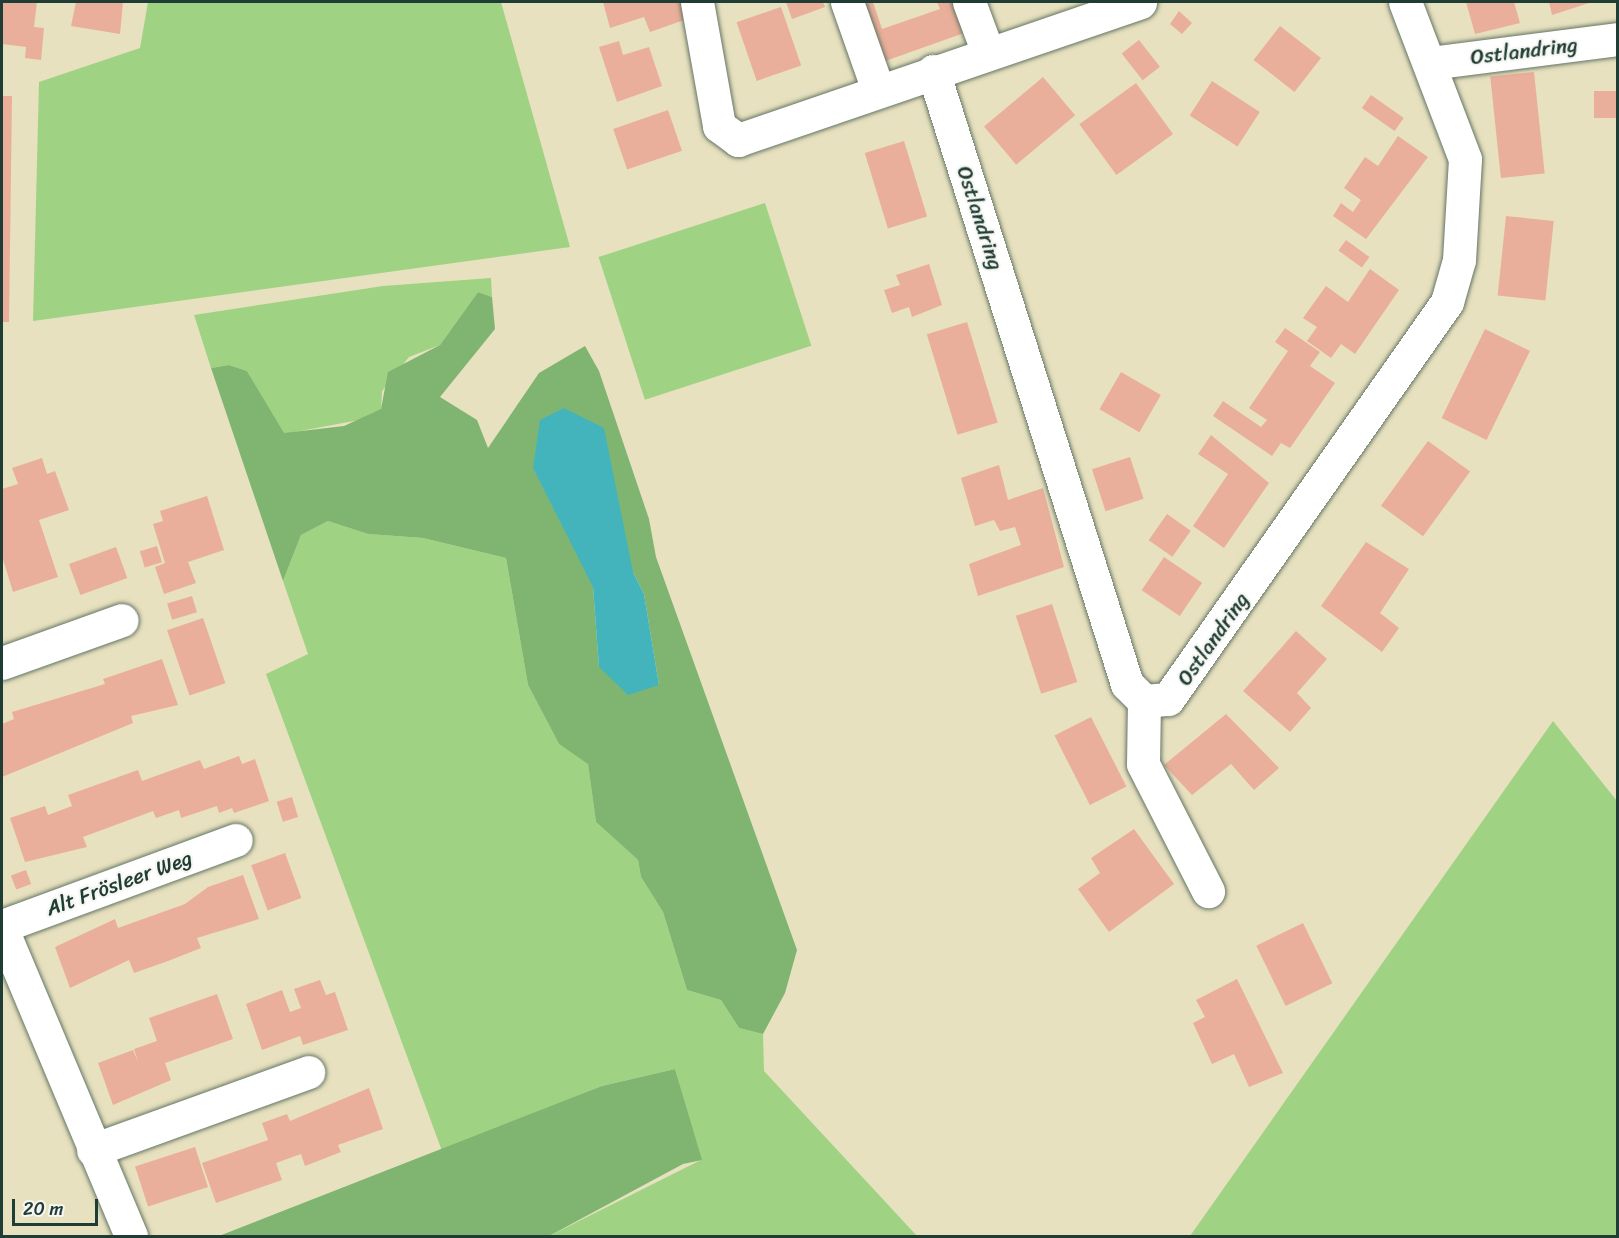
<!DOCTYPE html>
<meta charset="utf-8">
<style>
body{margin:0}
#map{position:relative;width:1619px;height:1238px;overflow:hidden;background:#e7e1bf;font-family:Sriracha,sans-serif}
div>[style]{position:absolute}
.green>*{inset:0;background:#9fd383;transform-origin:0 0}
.forest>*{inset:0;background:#7fb571}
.water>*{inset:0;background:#44b4bc}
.building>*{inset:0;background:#eaaf9a;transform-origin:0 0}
.roads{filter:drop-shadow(0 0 2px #657665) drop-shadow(0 0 2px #657665)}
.minor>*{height:33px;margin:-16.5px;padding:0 16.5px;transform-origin:16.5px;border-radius:16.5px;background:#fff}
span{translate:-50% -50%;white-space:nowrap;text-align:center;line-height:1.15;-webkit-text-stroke:4.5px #f6f6f2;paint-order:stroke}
.street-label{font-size:21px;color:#1f3d34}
.frame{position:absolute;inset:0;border:3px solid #1f3d34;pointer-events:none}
.scale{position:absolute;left:12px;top:1199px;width:86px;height:27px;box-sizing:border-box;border:3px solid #1f3d34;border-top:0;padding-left:8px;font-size:18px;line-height:21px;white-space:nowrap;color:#1f3d34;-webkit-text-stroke:4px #f6f6f2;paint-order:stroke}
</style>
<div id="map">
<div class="green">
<i style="clip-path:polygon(148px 2px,501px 2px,570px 247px,33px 321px,39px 82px,140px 48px)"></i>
<i style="left:765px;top:203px;width:150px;height:175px;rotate:72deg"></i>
<i style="clip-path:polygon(491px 278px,492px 297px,478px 292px,440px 345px,409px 357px,382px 391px,381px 409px,370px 418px,284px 434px,247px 371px,229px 365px,211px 368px,194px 315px,383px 286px)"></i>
<i style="clip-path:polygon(328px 521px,368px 534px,423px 538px,506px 558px,528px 685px,559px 744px,588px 763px,596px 822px,638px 860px,641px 877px,663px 912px,687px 990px,721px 1000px,739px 1028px,763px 1034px,764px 1071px,917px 1236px,549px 1236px,701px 1160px,675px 1069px,602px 1086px,442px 1151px,266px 674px,308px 654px,283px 581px,301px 535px)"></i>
<i style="clip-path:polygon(1553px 721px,1617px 801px,1617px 1236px,1190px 1236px)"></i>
</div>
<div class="forest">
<i style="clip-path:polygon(evenodd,478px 292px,492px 297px,495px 329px,440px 397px,477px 420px,488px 448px,539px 373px,585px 346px,599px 371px,649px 519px,656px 557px,797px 950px,785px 993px,763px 1034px,739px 1028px,721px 1000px,687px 990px,663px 912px,641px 877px,638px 860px,596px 822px,588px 764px,559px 744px,528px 685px,506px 558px,423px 538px,368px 534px,328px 521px,301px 535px,283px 581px,211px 368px,229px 365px,247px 371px,284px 433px,344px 426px,381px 409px,388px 372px,440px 345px,478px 292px,633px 572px,644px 594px,659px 685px,599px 667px,593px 587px,633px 572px)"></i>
<i style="clip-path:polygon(675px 1069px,702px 1160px,683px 1164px,549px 1236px,219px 1236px,602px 1086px)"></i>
</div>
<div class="water">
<i style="clip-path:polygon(564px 408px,604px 428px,633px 572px,644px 594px,659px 685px,628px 695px,599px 667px,593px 587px,533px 468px,540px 420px)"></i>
</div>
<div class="building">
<i style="clip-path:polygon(2px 2px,37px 2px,34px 27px,44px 28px,41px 60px,25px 58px,26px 47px,2px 44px)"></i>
<i style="clip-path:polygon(76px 2px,123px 2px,120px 34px,71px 26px)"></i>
<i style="clip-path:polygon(603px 2px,681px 2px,687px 19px,650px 32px,644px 17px,610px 28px)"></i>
<i style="clip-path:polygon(786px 2px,823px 2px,825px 7px,792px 19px)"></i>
<i style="clip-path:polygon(873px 2px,882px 29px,940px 9px,937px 2px,957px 2px,967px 32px,874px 65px,856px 6px)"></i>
<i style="clip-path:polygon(1466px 2px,1514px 2px,1520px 23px,1475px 34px)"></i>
<i style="clip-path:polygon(1549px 2px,1592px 2px,1552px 15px)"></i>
<i style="left:781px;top:7px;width:62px;height:47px;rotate:71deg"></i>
<i style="clip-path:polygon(1179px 11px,1192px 23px,1182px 34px,1170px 24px)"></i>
<i style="left:1280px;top:26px;width:52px;height:43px;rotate:38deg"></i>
<i style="left:1139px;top:40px;width:34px;height:22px;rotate:52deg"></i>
<i style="clip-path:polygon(619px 41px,623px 55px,649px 47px,662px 86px,617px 102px,599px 47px)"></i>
<i style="left:1534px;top:72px;width:102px;height:44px;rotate:84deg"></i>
<i style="left:1043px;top:77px;width:50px;height:77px;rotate:50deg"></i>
<i style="left:1212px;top:81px;width:57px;height:41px;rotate:33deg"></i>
<i style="left:1136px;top:83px;width:63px;height:70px;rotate:54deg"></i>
<i style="left:1617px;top:91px;width:27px;height:23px;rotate:90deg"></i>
<i style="left:1371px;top:95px;width:40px;height:16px;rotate:35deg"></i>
<i style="clip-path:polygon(2px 96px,12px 96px,9px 322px,2px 322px)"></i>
<i style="left:668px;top:110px;width:43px;height:58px;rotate:71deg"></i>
<i style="clip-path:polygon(1398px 136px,1428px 157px,1366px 239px,1333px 216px,1341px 203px,1353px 212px,1361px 200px,1344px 188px,1365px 157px,1378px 166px)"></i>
<i style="left:904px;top:141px;width:79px;height:41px;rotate:73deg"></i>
<i style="left:1506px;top:216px;width:48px;height:80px;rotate:6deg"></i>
<i style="left:1346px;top:240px;width:29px;height:13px;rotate:36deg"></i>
<i style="clip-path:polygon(929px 264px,942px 305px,912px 317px,909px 307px,892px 313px,884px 290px,900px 285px,896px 275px)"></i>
<i style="clip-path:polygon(1370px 269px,1399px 290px,1355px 354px,1341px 344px,1331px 358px,1307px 341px,1317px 327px,1303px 318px,1326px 286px,1348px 302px)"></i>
<i style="left:967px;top:322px;width:105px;height:42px;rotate:73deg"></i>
<i style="clip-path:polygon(1285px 328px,1320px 352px,1310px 366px,1335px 383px,1290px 448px,1281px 443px,1272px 456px,1213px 416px,1223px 401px,1261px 427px,1267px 420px,1249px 408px,1288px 351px,1275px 342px)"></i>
<i style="left:1485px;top:329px;width:50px;height:99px;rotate:26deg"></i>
<i style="left:1121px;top:372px;width:46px;height:43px;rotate:30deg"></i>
<i style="clip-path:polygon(1211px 435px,1269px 483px,1224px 548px,1193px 526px,1228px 474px,1198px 454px)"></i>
<i style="left:1428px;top:441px;width:52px;height:80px;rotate:36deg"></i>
<i style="left:1130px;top:457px;width:44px;height:40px;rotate:72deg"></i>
<i style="clip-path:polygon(42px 458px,47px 474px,55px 471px,69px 510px,39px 520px,58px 577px,13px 592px,2px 556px,2px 489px,18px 484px,12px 468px)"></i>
<i style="clip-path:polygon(999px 465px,1008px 500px,1043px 488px,1064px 567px,978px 596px,969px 564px,1021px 545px,1015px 527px,1000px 531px,994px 520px,975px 526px,961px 478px)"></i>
<i style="clip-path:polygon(207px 496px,224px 550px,188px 562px,196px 583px,164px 594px,155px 567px,165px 563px,153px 524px,163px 521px,160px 511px)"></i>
<i style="left:1167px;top:514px;width:29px;height:32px;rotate:35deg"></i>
<i style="clip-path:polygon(1366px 542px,1409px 569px,1380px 613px,1399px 628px,1382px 652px,1321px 606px)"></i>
<i style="left:157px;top:546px;width:17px;height:18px;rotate:73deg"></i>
<i style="left:116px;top:547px;width:33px;height:50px;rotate:70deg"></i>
<i style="left:1164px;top:557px;width:46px;height:40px;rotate:34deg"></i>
<i style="left:192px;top:596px;width:17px;height:26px;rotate:73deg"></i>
<i style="left:1052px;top:604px;width:82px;height:38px;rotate:72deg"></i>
<i style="left:203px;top:618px;width:69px;height:38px;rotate:71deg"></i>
<i style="clip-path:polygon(1296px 631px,1327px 659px,1297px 693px,1311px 708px,1290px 732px,1243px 691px)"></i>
<i style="clip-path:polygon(162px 659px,178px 705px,131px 716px,133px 723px,2px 777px,2px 724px,14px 719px,12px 712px,105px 684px,103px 679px)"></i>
<i style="clip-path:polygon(1226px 714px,1279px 768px,1254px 790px,1231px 764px,1192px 795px,1164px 765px)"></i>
<i style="left:1091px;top:717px;width:78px;height:41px;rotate:63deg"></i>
<i style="clip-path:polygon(239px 756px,242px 764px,255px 759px,269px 801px,234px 813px,232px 808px,219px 813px,217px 806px,181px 818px,179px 810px,156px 818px,153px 811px,83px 837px,87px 847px,25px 862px,10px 818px,45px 806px,48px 815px,72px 806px,68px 795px,138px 770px,142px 781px,200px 760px,204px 769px)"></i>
<i style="left:292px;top:797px;width:21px;height:16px;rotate:73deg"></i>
<i style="clip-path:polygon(1134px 829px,1174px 884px,1109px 932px,1078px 889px,1100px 873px,1091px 858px)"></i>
<i style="left:285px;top:853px;width:48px;height:36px;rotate:70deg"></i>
<i style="left:26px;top:870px;width:15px;height:16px;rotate:70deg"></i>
<i style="clip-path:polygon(243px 875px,259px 919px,197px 938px,201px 948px,168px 961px,134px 973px,129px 960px,70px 988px,55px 947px,115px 919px,118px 928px,185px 904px,208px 887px)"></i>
<i style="left:1303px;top:923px;width:67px;height:52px;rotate:64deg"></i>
<i style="clip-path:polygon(1237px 979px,1283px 1073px,1249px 1087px,1234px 1054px,1212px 1064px,1193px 1023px,1205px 1017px,1196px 1000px)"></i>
<i style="clip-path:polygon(320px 980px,326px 995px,335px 992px,348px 1030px,303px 1045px,300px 1036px,262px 1050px,246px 1004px,282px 990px,290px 1012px,301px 1008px,294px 989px)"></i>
<i style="clip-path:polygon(217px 994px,233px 1039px,165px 1063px,171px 1080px,113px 1105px,98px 1063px,133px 1050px,138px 1062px,134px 1049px,157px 1041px,149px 1018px)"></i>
<i style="clip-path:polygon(369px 1088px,383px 1129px,338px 1145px,341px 1152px,305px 1166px,301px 1154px,276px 1163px,282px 1180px,216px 1203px,202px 1163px,268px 1140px,262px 1123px,287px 1114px,290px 1121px)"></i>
<i style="left:195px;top:1147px;width:42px;height:63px;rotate:72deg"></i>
</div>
<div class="roads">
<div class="minor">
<i style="left:697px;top:2px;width:126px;rotate:79.9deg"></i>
<i style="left:719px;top:126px;width:24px;rotate:36deg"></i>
<i style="left:738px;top:140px;width:425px;rotate:-18.9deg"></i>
<i style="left:847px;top:2px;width:93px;rotate:70.6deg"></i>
<i style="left:969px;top:2px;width:54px;rotate:69.6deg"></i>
<i style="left:1430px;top:63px;width:190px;rotate:-7.3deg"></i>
<i style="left:933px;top:71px;width:643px;rotate:72.44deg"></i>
<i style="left:1127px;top:684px;width:24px;rotate:45deg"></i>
<i style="left:1144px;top:701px;width:24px;rotate:-5deg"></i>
<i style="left:1168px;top:699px;width:485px;rotate:-54.9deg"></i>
<i style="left:1447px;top:302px;width:44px;rotate:-74.1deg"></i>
<i style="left:1459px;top:260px;width:101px;rotate:-86.6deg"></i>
<i style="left:1465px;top:159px;width:168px;rotate:-110.9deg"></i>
<i style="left:2px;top:663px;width:127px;rotate:-19.7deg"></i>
<i style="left:1144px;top:701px;width:63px;rotate:90.9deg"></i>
<i style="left:1143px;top:764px;width:143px;rotate:62.9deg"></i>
<i style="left:2px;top:926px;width:249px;rotate:-20.2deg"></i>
<i style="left:2px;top:929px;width:333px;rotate:67.2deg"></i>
<i style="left:93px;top:1150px;width:229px;rotate:-19.9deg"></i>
</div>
</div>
<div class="street-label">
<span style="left:1524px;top:51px;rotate:-7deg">Ostlandring</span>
<span style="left:980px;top:218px;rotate:72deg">Ostlandring</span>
<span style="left:1213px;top:639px;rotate:-55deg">Ostlandring</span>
<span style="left:119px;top:883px;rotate:-20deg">Alt Frösleer Weg</span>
</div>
<div class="frame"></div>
<div class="scale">20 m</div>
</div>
